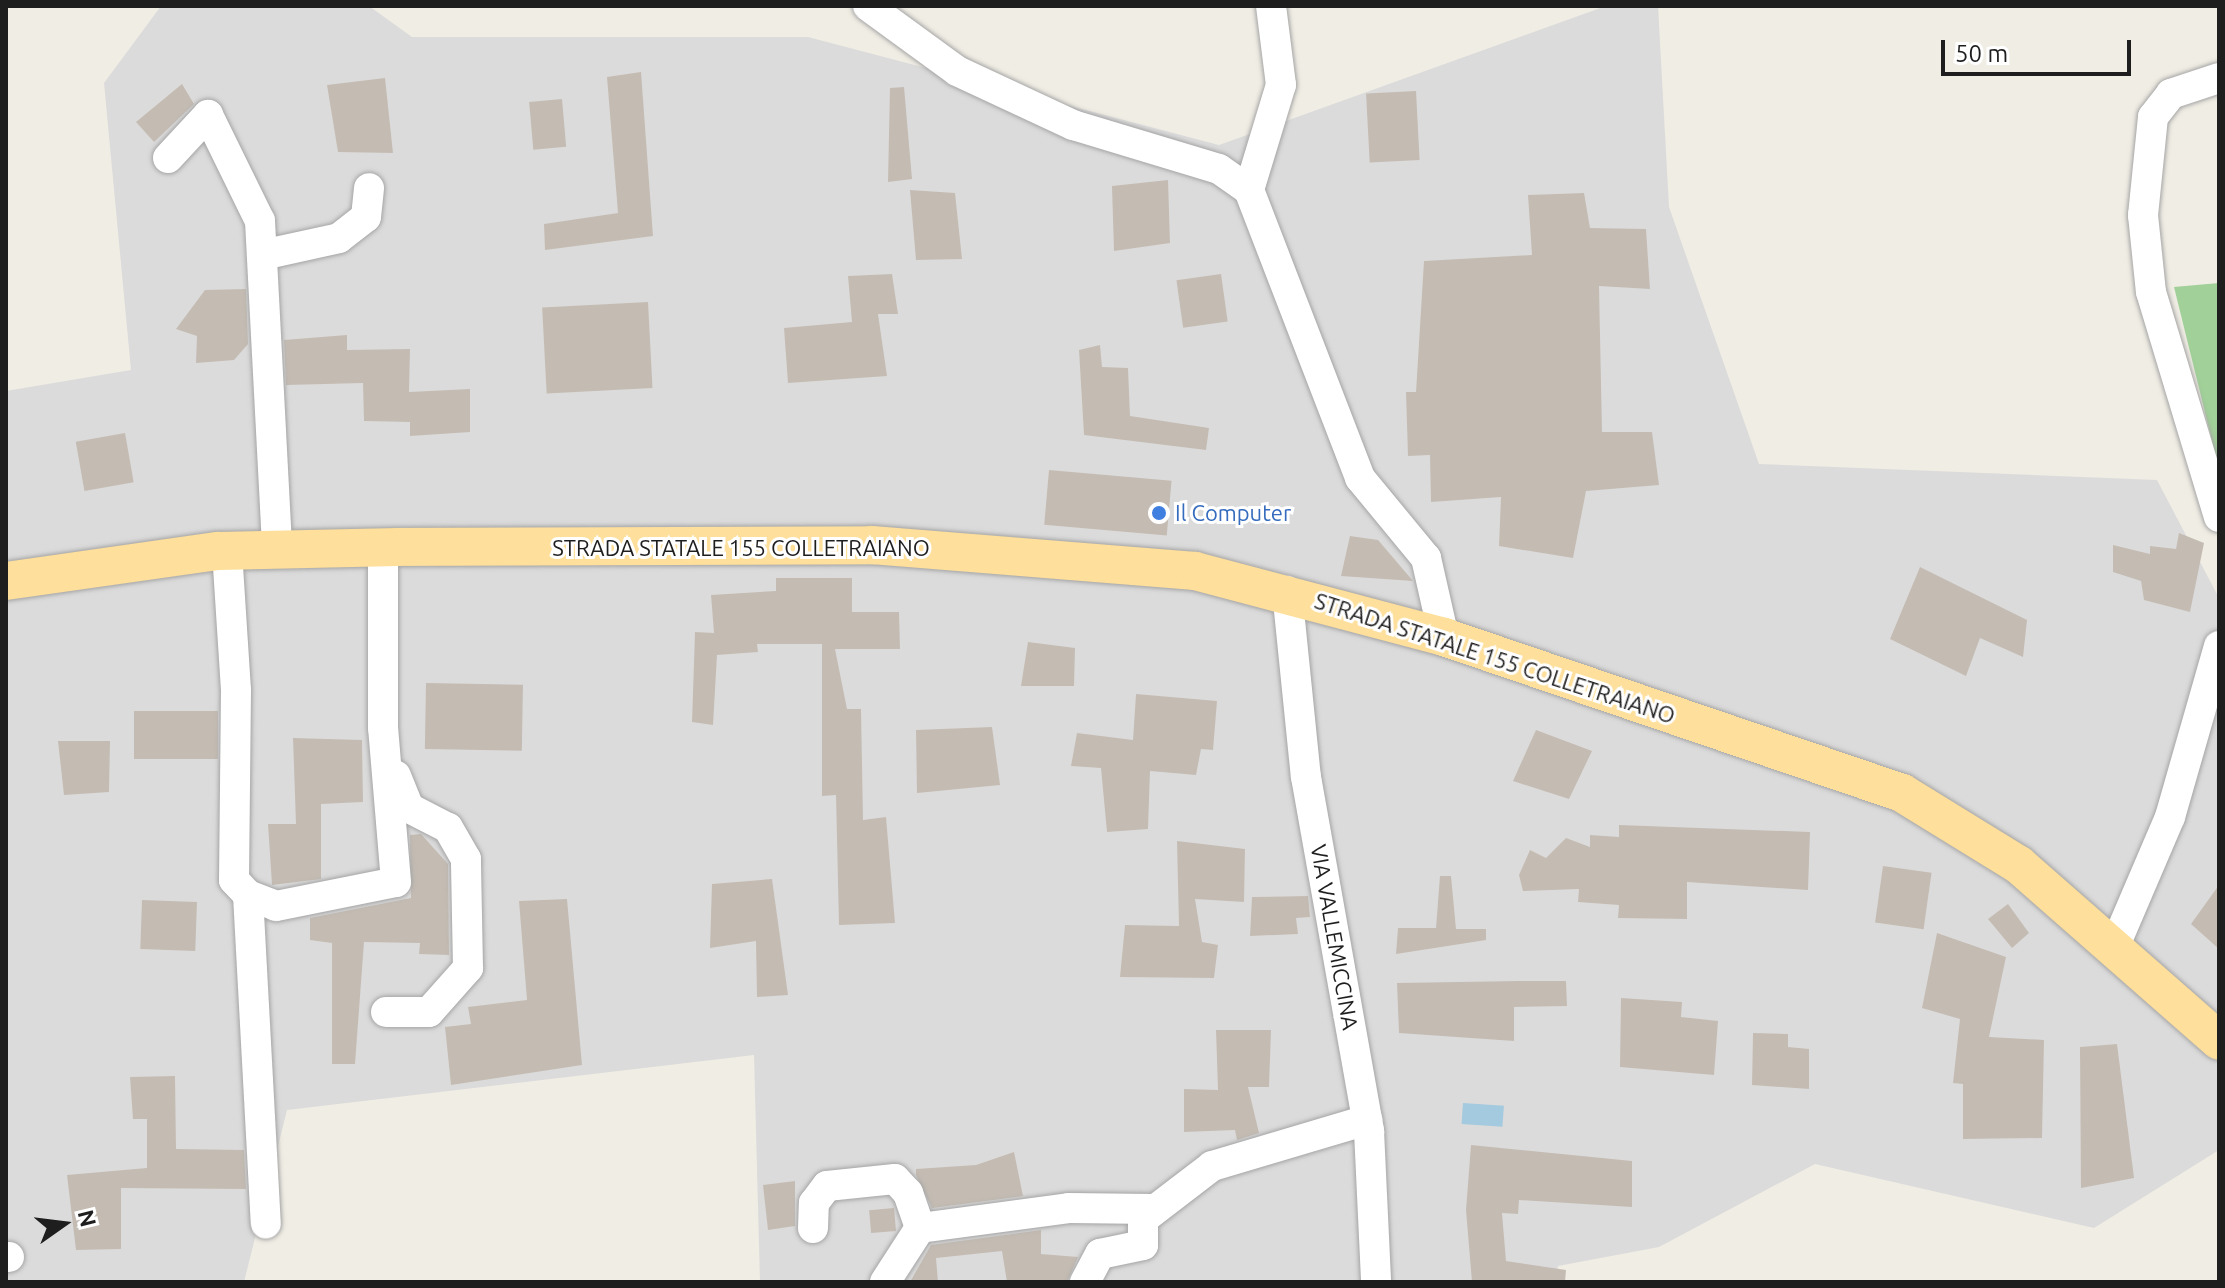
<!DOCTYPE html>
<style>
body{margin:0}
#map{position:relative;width:2225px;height:1288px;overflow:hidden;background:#f0ede4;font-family:Ubuntu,sans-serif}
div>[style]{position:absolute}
.residential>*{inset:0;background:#dcdbdb}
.forest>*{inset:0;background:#a1d098}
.water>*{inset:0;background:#a3cade;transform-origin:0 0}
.building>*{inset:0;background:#c4bcb3;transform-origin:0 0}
.roads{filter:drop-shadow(0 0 2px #a5a5a5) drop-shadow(0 0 2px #a5a5a5)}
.minor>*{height:30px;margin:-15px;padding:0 15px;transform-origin:15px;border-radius:15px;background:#fff}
.major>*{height:38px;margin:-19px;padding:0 19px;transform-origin:19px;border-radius:19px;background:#fedf9b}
.dots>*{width:22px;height:22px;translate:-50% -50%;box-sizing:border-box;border:4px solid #fff;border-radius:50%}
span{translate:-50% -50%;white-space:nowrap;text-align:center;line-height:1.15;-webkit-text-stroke:6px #fff;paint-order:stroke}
.shop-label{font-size:22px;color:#366cbe}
.left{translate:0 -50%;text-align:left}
.street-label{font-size:22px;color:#1e1e1e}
.frame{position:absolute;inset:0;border:8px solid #1e1e1e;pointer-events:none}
.north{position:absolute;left:24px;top:1184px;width:80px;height:80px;-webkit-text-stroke:6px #fff;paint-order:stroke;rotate:76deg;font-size:22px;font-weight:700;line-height:32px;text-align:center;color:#1e1e1e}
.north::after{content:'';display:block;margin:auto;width:28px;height:36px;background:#1e1e1e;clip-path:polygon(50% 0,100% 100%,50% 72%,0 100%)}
.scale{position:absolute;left:1941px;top:40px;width:190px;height:36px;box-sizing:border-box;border:4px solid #1e1e1e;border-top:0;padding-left:10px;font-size:24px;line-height:28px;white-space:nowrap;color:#1e1e1e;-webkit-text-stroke:6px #fff;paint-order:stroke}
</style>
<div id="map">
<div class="residential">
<i style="clip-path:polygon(161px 6px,369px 6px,412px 37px,808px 37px,1219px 145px,1606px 6px,1658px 6px,1669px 207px,1759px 464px,2157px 480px,2219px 598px,2219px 1150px,2094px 1228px,1815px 1164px,1659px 1247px,1558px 1266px,1556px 1282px,760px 1282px,754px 1055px,287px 1110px,244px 1282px,6px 1282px,6px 391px,131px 370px,104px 83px)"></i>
</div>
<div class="forest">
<i style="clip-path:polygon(2219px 283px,2219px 469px,2174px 287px)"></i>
</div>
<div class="water">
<i style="left:1463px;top:1103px;width:41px;height:21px;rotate:4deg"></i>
</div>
<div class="building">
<i style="clip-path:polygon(641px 72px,653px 236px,545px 250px,544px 224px,618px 213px,607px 77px)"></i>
<i style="clip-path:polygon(385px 78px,393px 153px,338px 152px,327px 85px)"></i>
<i style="clip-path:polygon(182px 84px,194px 104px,154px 142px,136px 122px)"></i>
<i style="clip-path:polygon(904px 87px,912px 179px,888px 182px,890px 88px)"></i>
<i style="left:1416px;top:91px;width:69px;height:50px;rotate:87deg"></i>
<i style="left:562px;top:99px;width:48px;height:33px;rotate:85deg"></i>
<i style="clip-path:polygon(1168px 180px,1170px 243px,1114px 251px,1112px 186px)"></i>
<i style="clip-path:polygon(910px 190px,955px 193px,962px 259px,916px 260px)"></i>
<i style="clip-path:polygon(1584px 193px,1590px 228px,1646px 229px,1650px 289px,1599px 286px,1602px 432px,1652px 432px,1659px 485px,1586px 491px,1573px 558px,1499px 546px,1501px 497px,1431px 502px,1430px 455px,1408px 456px,1406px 392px,1416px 392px,1424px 261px,1532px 255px,1528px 195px)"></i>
<i style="clip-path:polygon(892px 274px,898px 314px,878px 314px,887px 376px,788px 383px,784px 328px,852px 322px,848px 276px)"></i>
<i style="left:1221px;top:274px;width:48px;height:45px;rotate:82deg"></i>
<i style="clip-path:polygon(246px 289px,248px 344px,234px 360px,196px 363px,197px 336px,176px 329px,205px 290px)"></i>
<i style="left:648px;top:302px;width:86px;height:106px;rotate:87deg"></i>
<i style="clip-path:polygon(347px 335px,347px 350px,410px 349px,409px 392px,470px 389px,470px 432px,410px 436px,410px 422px,364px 421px,363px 383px,286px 385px,284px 340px)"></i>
<i style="clip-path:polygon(1100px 345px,1102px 367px,1128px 368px,1130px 416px,1209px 428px,1206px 450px,1084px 435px,1079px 350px)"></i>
<i style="left:125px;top:433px;width:50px;height:50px;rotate:80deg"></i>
<i style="left:1049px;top:470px;width:123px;height:55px;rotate:5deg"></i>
<i style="clip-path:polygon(2179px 533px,2204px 543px,2190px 612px,2144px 600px,2141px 581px,2113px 572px,2113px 545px,2150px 554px,2150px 546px,2176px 549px)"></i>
<i style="clip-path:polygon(1350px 536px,1378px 540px,1413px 581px,1341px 576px)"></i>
<i style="clip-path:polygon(1920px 567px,2027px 620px,2023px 657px,1980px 638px,1966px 676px,1890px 639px)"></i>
<i style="clip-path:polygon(776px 578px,852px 578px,852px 612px,899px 612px,900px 649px,835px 649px,847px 709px,861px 709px,863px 820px,886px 817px,895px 923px,839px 925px,836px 795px,822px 796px,822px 644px,757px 644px,758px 652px,717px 655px,713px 725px,692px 722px,695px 632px,714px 633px,711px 595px,776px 591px)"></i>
<i style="clip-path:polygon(1028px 642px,1075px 648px,1074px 686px,1021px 686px)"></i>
<i style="left:426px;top:683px;width:97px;height:66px;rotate:1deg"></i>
<i style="clip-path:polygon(1136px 694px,1217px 701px,1213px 750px,1201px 749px,1196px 775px,1150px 771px,1148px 829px,1107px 832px,1101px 768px,1071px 766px,1077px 733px,1133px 740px)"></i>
<i style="left:134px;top:711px;width:84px;height:48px"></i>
<i style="clip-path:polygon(992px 727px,1000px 785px,917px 793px,916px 730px)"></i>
<i style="clip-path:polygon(1536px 730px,1592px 751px,1569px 799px,1513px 781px)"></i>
<i style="clip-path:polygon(293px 738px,362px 740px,363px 802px,321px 804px,321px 879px,272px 885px,268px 824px,296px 824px)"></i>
<i style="clip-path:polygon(58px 741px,110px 741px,109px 792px,64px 795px)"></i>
<i style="clip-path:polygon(1619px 825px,1810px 832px,1808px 890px,1687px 882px,1687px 919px,1618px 918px,1619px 905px,1578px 902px,1579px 889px,1523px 891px,1519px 875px,1530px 850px,1546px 858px,1566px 838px,1590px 847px,1590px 835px,1619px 837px)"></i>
<i style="clip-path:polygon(421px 834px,448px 864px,449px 955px,419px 954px,420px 943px,364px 942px,355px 1064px,332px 1064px,332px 943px,310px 940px,310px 918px,411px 898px,410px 835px)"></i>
<i style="clip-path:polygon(1177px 841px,1245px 849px,1244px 902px,1195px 899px,1202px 942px,1218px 945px,1214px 978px,1120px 977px,1125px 925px,1179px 926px)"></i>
<i style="left:1883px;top:866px;width:49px;height:57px;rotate:8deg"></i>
<i style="clip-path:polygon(1440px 876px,1451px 876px,1456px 929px,1486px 929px,1486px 940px,1396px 954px,1398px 928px,1436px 928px)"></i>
<i style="clip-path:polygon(772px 879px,788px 995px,757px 997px,756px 941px,710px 948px,712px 884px)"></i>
<i style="clip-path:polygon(2219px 885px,2219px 949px,2191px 924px)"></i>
<i style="clip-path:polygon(1308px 896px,1310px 917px,1296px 918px,1298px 934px,1250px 936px,1252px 897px)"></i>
<i style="clip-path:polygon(567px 899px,582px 1065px,451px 1085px,445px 1027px,471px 1024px,468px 1007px,527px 1000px,519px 901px)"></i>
<i style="left:142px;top:900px;width:55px;height:49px;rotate:2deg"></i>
<i style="clip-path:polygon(2008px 904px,2029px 933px,2012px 948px,1988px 919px)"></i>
<i style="clip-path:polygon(1937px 933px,2006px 957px,1989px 1037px,2044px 1040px,2042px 1138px,1963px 1139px,1963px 1084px,1953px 1083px,1960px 1019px,1922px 1008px)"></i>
<i style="clip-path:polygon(1519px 981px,1566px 981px,1567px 1006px,1514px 1007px,1514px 1041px,1399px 1033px,1397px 983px)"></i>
<i style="clip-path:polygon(1621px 998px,1682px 1002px,1681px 1017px,1718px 1021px,1714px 1075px,1620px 1067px)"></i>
<i style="clip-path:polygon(1216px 1030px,1271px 1030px,1269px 1087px,1248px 1087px,1259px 1133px,1237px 1140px,1235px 1130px,1184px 1132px,1184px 1089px,1218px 1090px)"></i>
<i style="clip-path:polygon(1753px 1033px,1788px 1034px,1788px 1047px,1809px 1049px,1809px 1089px,1752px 1085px)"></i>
<i style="clip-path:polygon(2117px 1044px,2134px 1178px,2081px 1188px,2080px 1047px)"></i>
<i style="clip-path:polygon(175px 1076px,176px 1149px,244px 1150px,246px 1189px,121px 1188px,121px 1249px,76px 1250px,67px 1175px,147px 1168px,147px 1119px,133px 1119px,130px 1077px)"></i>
<i style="clip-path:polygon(1471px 1145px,1632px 1161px,1632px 1207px,1519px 1200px,1518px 1214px,1502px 1213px,1506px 1261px,1566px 1270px,1565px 1282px,1472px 1282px,1466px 1210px)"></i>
<i style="clip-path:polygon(1014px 1152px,1023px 1196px,932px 1208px,916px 1175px,916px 1169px,976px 1165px)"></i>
<i style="clip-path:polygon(795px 1181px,795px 1226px,768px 1230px,763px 1185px)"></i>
<i style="left:894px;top:1208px;width:23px;height:25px;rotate:85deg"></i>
<i style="clip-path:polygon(1041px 1230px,1041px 1254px,1078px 1257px,1067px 1282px,1007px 1282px,1002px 1251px,936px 1258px,938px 1282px,910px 1282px,931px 1245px)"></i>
</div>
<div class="roads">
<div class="minor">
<i style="left:868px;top:6px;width:110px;rotate:36.1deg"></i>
<i style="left:957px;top:71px;width:128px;rotate:25deg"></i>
<i style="left:1073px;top:125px;width:152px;rotate:16.8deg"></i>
<i style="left:1219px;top:169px;width:37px;rotate:35deg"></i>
<i style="left:1249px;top:190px;width:309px;rotate:68.9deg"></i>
<i style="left:1360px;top:478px;width:104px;rotate:50.5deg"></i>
<i style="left:1426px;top:558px;width:81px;rotate:77.2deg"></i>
<i style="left:2219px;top:78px;width:51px;rotate:161.6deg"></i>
<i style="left:2171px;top:94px;width:29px;rotate:128deg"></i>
<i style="left:2153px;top:117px;width:99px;rotate:95.8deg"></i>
<i style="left:2143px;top:215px;width:77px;rotate:84.1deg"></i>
<i style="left:2151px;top:292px;width:235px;rotate:73.2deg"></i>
<i style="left:168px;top:158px;width:59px;rotate:-47.1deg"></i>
<i style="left:208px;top:115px;width:118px;rotate:63.9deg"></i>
<i style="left:260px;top:221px;width:329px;rotate:87deg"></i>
<i style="left:1249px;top:190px;width:110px;rotate:-73.1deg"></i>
<i style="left:1281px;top:85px;width:80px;rotate:-97.2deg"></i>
<i style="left:262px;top:255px;width:79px;rotate:-12.4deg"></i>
<i style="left:339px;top:238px;width:34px;rotate:-38deg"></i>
<i style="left:366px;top:217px;width:29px;rotate:-84deg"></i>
<i style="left:227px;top:551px;width:139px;rotate:86.3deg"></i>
<i style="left:236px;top:690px;width:190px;rotate:90.6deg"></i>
<i style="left:234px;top:880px;width:21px;rotate:47deg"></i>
<i style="left:248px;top:895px;width:30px;rotate:21deg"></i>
<i style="left:276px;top:906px;width:122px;rotate:-11.3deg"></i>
<i style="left:396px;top:882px;width:155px;rotate:-94.8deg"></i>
<i style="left:383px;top:728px;width:180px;rotate:-90deg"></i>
<i style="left:1287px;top:591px;width:187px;rotate:84.2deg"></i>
<i style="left:1306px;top:777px;width:360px;rotate:79.9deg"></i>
<i style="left:1369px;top:1131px;width:151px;rotate:87.3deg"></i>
<i style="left:248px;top:895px;width:329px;rotate:86.9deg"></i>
<i style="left:2113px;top:950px;width:145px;rotate:-66.8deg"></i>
<i style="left:2170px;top:817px;width:178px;rotate:-74deg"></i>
<i style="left:386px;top:1012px;width:43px"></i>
<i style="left:429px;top:1012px;width:59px;rotate:-48.4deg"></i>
<i style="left:468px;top:968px;width:109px;rotate:-91.1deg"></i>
<i style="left:466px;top:859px;width:36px;rotate:-120deg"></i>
<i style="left:448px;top:828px;width:44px;rotate:-152.9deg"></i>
<i style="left:409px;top:808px;width:35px;rotate:-112deg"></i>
<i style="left:813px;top:1228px;width:25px;rotate:-88deg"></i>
<i style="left:814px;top:1203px;width:21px;rotate:-53deg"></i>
<i style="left:827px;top:1186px;width:68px;rotate:-5.9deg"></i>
<i style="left:895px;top:1179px;width:19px;rotate:47deg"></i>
<i style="left:908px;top:1193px;width:37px;rotate:71deg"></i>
<i style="left:6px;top:1257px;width:3px"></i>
<i style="left:885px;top:1282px;width:64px;rotate:-57.1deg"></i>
<i style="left:920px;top:1228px;width:150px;rotate:-7.6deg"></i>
<i style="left:1069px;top:1208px;width:84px;rotate:0.7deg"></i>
<i style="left:1085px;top:1282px;width:32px;rotate:-62deg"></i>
<i style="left:1100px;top:1254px;width:44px;rotate:-11.8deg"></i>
<i style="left:1143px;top:1245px;width:26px;rotate:-90deg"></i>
<i style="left:1143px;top:1219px;width:87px;rotate:-37.5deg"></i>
<i style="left:1212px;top:1166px;width:162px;rotate:-16.5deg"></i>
</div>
<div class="major">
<i style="left:6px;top:581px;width:214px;rotate:-8.1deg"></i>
<i style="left:218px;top:551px;width:180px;rotate:-1.3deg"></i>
<i style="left:398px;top:547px;width:474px;rotate:-0.2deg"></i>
<i style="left:872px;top:545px;width:324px;rotate:4.6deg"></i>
<i style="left:1195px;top:571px;width:258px;rotate:14.8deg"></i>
<i style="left:1444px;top:637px;width:484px;rotate:18.8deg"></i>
<i style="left:1902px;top:793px;width:137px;rotate:31.6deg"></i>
<i style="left:2019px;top:865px;width:266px;rotate:41.3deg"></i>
</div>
</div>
<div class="dots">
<i style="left:1159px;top:513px;background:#3f7fe0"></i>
</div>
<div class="shop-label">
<span class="left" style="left:1175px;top:513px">Il Computer</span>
</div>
<div class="street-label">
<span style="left:741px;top:548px">STRADA STATALE 155 COLLETRAIANO</span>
<span style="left:1495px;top:658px;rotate:18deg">STRADA STATALE 155 COLLETRAIANO</span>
<span style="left:1335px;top:937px;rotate:80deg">VIA VALLEMICCINA</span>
</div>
<div class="frame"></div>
<div class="north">N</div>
<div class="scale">50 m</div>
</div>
